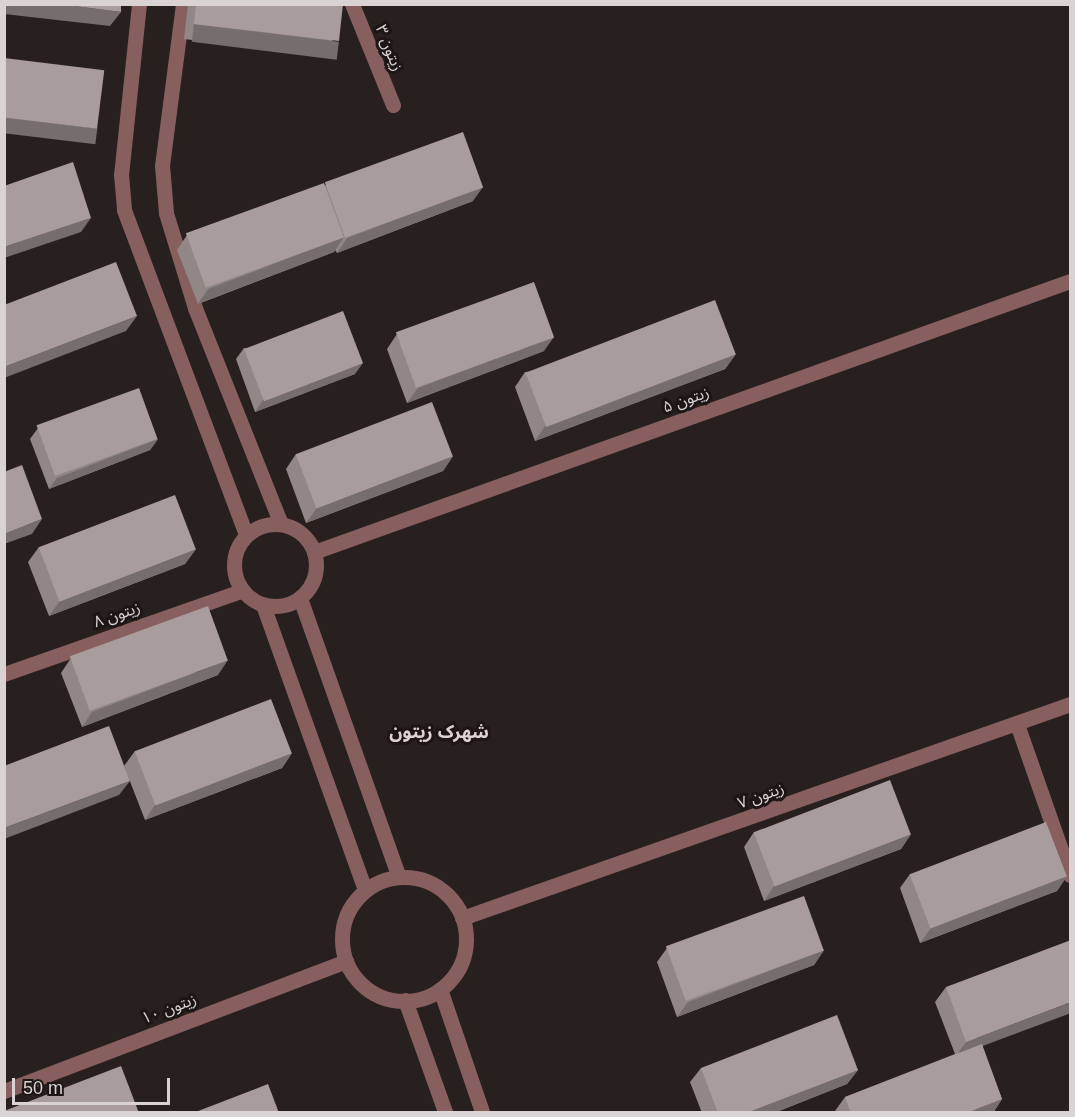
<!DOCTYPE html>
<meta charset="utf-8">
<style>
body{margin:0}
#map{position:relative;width:1075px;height:1117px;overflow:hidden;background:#281f1f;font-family:Arial,"Noto Sans Arabic",sans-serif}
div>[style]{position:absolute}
.minor>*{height:15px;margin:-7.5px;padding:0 7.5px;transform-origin:7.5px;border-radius:7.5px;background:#875f5e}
.minor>.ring{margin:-7.5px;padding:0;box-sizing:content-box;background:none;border:15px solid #875f5e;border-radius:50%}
.wall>*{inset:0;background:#908786}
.shaded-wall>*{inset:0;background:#766e6d;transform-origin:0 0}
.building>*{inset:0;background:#a89d9c;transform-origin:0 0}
span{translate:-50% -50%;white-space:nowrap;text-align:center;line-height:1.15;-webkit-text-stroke:6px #1e1616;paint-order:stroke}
.street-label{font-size:16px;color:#d9d3d3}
.neighbourhood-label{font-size:18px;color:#ded2d2;font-weight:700}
.frame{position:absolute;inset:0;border:6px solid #d9d3d3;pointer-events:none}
.scale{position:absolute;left:12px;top:1078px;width:158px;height:27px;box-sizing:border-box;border:3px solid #d9d3d3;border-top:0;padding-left:8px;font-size:18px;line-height:21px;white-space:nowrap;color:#d9d3d3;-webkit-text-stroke:4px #1e1616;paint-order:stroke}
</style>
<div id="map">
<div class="minor">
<i style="left:139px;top:4px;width:171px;rotate:96deg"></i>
<i style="left:121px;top:174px;width:36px;rotate:85deg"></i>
<i style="left:124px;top:210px;width:347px;rotate:69.4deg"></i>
<i style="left:183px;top:4px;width:162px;rotate:97.4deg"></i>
<i style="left:162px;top:165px;width:48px;rotate:85.2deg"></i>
<i style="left:166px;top:213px;width:99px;rotate:73deg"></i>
<i style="left:195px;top:308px;width:232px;rotate:68.3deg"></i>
<i style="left:352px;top:4px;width:109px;rotate:67.9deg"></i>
<i class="ring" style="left:234px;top:524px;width:67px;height:67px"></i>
<i style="left:314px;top:552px;width:803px;rotate:-19.72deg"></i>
<i style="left:300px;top:598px;width:296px;rotate:70.5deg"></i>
<i style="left:263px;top:605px;width:303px;rotate:70.3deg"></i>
<i style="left:4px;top:674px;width:251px;rotate:-19.3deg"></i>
<i style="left:1017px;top:724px;width:160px;rotate:70.7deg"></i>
<i class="ring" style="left:342px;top:877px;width:109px;height:109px"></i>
<i style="left:462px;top:918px;width:645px;rotate:-19.39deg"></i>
<i style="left:440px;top:989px;width:130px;rotate:71.1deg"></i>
<i style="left:405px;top:1000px;width:119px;rotate:70.3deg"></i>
<i style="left:4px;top:1091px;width:366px;rotate:-20.8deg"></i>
</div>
<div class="wall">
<i style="clip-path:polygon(188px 4px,343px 4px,328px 56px,184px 39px)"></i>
<i style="clip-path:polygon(326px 184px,473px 201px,337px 253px,335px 250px,334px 252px,198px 304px,177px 250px,187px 235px,325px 186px)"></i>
<i style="clip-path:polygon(397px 334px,544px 351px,407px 403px,387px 349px)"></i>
<i style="clip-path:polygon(244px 348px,355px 374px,255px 412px,236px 359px)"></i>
<i style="clip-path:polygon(736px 354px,725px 369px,535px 441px,515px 387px,525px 372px)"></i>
<i style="clip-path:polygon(38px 428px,158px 439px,150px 450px,49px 489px,30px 439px)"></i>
<i style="clip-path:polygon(296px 454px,453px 456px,443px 471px,306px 523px,286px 469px)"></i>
<i style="clip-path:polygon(39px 547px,196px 549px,185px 564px,49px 616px,28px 562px)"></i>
<i style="clip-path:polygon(71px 658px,218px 675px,82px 727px,61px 673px)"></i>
<i style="clip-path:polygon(135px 751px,292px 753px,282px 768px,145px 820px,124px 766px)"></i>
<i style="clip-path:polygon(754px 832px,911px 834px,901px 849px,764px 901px,744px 847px)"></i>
<i style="clip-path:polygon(910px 874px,1067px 876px,1057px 891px,920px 943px,900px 888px)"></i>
<i style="clip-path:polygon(667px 948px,824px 950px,814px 965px,677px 1017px,657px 962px)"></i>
<i style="clip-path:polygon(946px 987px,982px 1046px,1002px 1099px,993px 1113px,835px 1113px,835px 1111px,845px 1097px,955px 1054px,935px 1002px)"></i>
<i style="clip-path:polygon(701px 1068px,858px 1070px,847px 1084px,774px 1113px,702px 1113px,690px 1082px)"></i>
</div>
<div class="shaded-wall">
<i style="clip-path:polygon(4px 4px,59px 4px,121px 12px,110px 26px,4px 14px)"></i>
<i style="left:194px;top:24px;width:146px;height:18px;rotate:7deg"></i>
<i style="left:4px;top:117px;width:94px;height:16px;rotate:7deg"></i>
<i style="clip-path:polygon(483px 187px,473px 201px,337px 253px,347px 238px)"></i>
<i style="clip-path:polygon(91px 218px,81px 232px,4px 258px,4px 247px)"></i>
<i style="clip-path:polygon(344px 237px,334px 252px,198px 304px,208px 289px)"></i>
<i style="clip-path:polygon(137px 316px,126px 331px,4px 378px,4px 367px)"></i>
<i style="clip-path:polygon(554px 337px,544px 351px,407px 403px,418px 388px)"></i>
<i style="clip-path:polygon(736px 354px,725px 369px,535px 441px,545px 426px)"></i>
<i style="clip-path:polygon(363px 363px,355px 374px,255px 412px,263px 400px)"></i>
<i style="clip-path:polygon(158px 439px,150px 450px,49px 489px,57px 478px)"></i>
<i style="clip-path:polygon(453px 456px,443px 471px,306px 523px,317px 508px)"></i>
<i style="clip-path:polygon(42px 519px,32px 534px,4px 544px,4px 534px)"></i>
<i style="clip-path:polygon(196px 549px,185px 564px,49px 616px,59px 602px)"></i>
<i style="clip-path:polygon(228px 660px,218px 675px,82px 727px,92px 712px)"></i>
<i style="clip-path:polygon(292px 753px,282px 768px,145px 820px,155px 805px)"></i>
<i style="clip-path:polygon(130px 781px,119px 795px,4px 839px,4px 828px)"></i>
<i style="clip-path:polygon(911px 834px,901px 849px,764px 901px,774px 886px)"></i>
<i style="clip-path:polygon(1067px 876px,1057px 891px,920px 943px,931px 928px)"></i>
<i style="clip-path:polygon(824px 950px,814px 965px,677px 1017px,688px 1002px)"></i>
<i style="clip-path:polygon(1071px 1002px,1071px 1013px,956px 1056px,966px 1042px)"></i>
<i style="clip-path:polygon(858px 1070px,847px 1084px,774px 1113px,746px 1113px)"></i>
<i style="clip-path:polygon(1002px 1099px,993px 1113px,966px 1113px)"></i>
</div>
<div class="building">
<i style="clip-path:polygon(59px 4px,121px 4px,121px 12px)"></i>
<i style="clip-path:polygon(196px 4px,343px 4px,339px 41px,194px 24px)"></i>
<i style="left:4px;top:58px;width:101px;height:59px;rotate:7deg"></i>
<i style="left:463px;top:132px;width:59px;height:147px;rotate:70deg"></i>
<i style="clip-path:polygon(73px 162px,91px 218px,4px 247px,4px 186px)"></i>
<i style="left:324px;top:183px;width:58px;height:147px;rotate:70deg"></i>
<i style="clip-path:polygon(116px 262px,137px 316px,4px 367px,4px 305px)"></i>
<i style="left:534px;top:282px;width:59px;height:147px;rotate:70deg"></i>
<i style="left:715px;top:300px;width:58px;height:203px;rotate:69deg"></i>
<i style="left:343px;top:311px;width:56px;height:106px;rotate:69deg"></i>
<i style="left:139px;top:388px;width:54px;height:109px;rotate:70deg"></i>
<i style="left:432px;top:402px;width:58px;height:146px;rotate:69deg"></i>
<i style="clip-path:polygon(22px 465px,42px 519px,4px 534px,4px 472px)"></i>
<i style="left:175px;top:495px;width:58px;height:146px;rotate:69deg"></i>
<i style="left:208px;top:606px;width:58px;height:147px;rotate:70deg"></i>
<i style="left:271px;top:699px;width:58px;height:146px;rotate:69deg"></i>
<i style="clip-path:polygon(109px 726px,130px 781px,4px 828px,4px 766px)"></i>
<i style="left:890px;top:780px;width:58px;height:146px;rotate:69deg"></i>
<i style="left:1046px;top:822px;width:58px;height:146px;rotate:69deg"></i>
<i style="left:804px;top:896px;width:58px;height:147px;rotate:70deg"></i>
<i style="clip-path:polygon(1071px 940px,1071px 1002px,966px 1042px,946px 987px)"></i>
<i style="clip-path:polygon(837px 1015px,858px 1070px,746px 1113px,718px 1113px,701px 1068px)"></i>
<i style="clip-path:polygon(982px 1044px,1002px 1099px,966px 1113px,851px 1113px,845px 1097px)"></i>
<i style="clip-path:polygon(121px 1066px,139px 1113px,4px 1113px,4px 1111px)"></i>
<i style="clip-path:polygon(268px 1084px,279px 1113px,193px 1113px)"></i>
</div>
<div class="street-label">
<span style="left:389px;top:48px;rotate:68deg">زیتون ۳</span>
<span style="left:686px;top:400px;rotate:-20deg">زیتون ۵</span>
<span style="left:117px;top:615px;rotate:-19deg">زیتون ۸</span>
<span style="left:761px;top:796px;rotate:-20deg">زیتون ۷</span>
<span style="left:169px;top:1009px;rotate:-21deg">زیتون ۱۰</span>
</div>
<div class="neighbourhood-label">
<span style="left:439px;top:732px">شهرک زیتون</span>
</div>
<div class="frame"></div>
<div class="scale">50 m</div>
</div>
